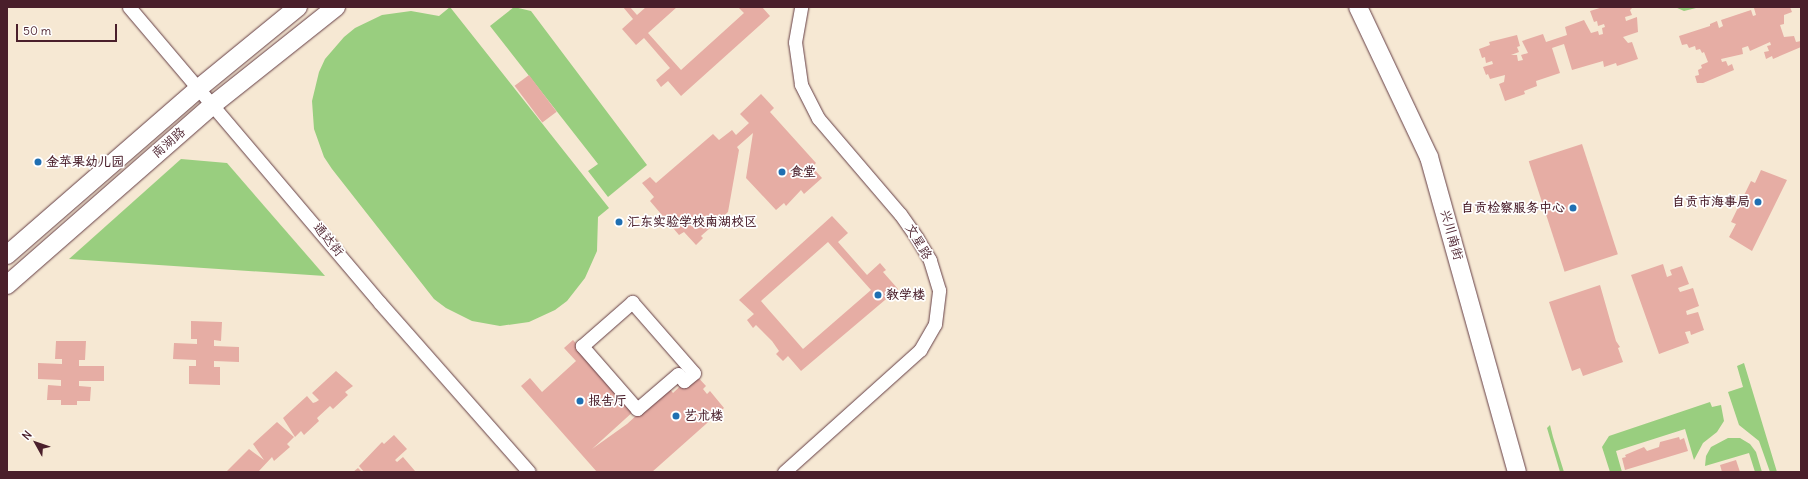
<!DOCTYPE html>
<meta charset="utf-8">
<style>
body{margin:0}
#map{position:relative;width:1808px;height:479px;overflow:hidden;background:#f6e8d3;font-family:Delius,"LXGW WenKai TC",sans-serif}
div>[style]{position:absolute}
.green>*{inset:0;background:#99ce7f}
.building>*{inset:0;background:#e6ada4;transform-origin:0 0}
.roads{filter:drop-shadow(0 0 1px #643d44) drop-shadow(0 0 1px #643d44)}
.street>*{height:13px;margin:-6.5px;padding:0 6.5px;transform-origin:6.5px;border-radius:6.5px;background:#fff}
.secondary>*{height:18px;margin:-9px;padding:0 9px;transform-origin:9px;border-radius:9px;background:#fff}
.dots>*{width:11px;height:11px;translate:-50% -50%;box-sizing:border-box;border:2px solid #fff;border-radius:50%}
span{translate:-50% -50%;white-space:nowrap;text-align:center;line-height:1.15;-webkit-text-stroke:3.5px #fff;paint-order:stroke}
.street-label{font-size:13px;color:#4a1f2b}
.poi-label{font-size:13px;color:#4a1f2b;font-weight:700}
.left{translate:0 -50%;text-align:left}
.right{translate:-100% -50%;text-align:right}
.frame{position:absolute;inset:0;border:8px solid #4a1f2b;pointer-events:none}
.north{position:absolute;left:16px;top:423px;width:40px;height:40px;-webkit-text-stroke:3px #fff;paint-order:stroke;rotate:310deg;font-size:11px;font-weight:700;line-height:16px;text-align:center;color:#4a1f2b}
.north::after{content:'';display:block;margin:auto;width:14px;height:18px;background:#4a1f2b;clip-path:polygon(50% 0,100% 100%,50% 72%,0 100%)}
.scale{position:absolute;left:16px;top:24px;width:101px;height:18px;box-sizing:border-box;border:2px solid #4a1f2b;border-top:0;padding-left:5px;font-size:12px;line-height:14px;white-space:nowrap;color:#4a1f2b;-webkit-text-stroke:3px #fff;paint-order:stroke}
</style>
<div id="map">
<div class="green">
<i style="clip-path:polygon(450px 7px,609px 208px,598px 217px,597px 251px,585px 278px,567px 301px,555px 310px,529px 322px,500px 326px,472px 321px,446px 308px,434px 299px,332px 169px,324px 157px,314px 129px,312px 101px,319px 72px,325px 59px,344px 37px,355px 28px,382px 15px,411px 11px,439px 16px)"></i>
<i style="clip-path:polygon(514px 7px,531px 11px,647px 165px,608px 197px,588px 171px,598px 164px,490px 26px)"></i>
<i style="clip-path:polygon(1675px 7px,1700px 7px,1684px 11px)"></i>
<i style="clip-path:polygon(181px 159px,227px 163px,325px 276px,69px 259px)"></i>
<i style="clip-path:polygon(1744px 363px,1777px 472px,1770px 472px,1759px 441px,1739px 425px,1728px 392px,1743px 387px,1737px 366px)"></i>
<i style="clip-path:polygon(1710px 402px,1712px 407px,1721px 405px,1724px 421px,1717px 432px,1703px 443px,1694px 460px,1685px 429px,1616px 451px,1622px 472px,1610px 472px,1602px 447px,1609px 436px)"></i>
<i style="clip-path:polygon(1550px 425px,1553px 437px,1564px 472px,1560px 472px,1547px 428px)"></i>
<i style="clip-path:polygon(1728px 438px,1740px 438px,1750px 444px,1756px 452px,1762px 472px,1755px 472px,1749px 453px,1705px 466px,1706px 456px,1711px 447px)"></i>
</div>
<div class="building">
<i style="clip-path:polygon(623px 7px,630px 7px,637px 15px,646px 7px,677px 7px,648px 33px,681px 70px,744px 13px,738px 7px,762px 7px,770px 16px,681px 96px,668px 81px,661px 87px,656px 80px,670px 68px,644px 38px,636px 45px,622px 29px,633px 19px)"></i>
<i style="clip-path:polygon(1603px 7px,1633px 7px,1630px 10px,1632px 15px,1625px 17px,1626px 21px,1637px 17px,1638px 32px,1623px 37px,1628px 43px,1632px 42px,1638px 59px,1617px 66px,1616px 63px,1604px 67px,1603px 61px,1572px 70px,1564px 44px,1552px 48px,1560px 73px,1536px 81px,1537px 86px,1524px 91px,1525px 94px,1505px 101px,1499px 84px,1504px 82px,1505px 75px,1490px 79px,1488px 74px,1486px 75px,1483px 67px,1493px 64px,1492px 61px,1486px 63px,1485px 57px,1482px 58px,1479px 49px,1490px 45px,1489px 42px,1517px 35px,1520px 46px,1517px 47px,1519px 52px,1511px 55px,1517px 55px,1518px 61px,1523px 60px,1521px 55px,1528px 53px,1522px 41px,1543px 34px,1546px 42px,1567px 35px,1565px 27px,1584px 20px,1591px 33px,1598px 31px,1599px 35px,1603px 34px,1602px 28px,1605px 27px,1604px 24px,1598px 26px,1597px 21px,1594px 22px,1590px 11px)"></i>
<i style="clip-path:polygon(1758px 7px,1790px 7px,1792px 12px,1784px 15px,1784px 24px,1780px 25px,1784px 37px,1794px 36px,1796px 42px,1801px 41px,1801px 47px,1773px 59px,1772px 56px,1766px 59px,1764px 52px,1769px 51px,1767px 46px,1771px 45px,1770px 42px,1750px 51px,1748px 46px,1742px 48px,1743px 54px,1721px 59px,1722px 62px,1726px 61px,1728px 66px,1732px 64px,1734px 70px,1703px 83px,1697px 83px,1695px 76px,1699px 75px,1698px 70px,1702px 68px,1701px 65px,1708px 62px,1704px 52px,1702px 53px,1700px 49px,1696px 50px,1695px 46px,1689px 48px,1687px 44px,1682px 45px,1679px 36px,1710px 26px,1710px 24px,1717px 21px,1719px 28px,1723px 26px,1721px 20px,1751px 10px,1753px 16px,1756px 15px,1754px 8px)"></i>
<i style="left:529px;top:75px;width:46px;height:18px;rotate:53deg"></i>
<i style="clip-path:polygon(761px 94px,774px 108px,770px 112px,816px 163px,812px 167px,822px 178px,804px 194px,801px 190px,786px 206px,784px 203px,776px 210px,746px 178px,753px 133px,737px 147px,739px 150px,728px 212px,701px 236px,703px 238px,696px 245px,684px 232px,679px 235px,650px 201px,654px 197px,642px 183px,650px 177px,656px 183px,713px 134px,719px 140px,732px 130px,736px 135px,749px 123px,740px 114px)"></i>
<i style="left:1582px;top:144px;width:116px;height:56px;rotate:72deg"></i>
<i style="clip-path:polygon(1761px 170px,1787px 180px,1752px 251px,1729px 237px,1736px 224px,1731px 222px,1751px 181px,1755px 183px)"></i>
<i style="clip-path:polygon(evenodd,832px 216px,848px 233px,838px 242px,867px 275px,880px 263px,886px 270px,883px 272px,898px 289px,801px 371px,788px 356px,783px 361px,776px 354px,779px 351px,772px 341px,756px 325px,753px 328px,747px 320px,754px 314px,739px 300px,832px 216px,828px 242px,871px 290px,803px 349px,761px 301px,828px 242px)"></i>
<i style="clip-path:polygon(1663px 264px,1667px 277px,1672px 275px,1670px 270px,1682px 266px,1689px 284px,1678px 288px,1680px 292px,1693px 288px,1699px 306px,1686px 311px,1687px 315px,1698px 312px,1704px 330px,1691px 335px,1690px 331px,1685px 332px,1689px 343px,1659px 354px,1631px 275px)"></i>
<i style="clip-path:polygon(1600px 285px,1616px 341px,1620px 347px,1618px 348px,1623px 362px,1583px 376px,1580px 368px,1572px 371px,1549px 302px)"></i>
<i style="clip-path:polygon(191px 321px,222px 322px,221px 341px,214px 340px,214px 346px,239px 347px,239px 362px,214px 361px,214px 367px,220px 367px,220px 385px,189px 384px,189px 366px,196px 366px,196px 360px,173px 359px,174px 343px,197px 344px,197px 339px,191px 339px)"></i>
<i style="clip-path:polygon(573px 340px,635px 410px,592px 449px,627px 424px,668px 387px,673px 393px,694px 373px,706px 386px,703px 389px,707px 394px,710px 391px,724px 408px,652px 472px,597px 472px,521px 386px,530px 378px,542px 392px,576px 361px,564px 348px)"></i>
<i style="clip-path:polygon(56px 341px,86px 341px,85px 360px,79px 360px,79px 366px,104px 366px,104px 381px,79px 381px,79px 386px,91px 387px,90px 401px,77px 401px,77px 405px,61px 405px,61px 400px,47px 400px,48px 385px,61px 386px,61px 380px,38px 379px,38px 363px,62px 364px,62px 359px,55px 359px)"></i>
<i style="clip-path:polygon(336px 371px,353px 386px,345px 392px,348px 395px,333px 409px,330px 406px,317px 418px,319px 421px,304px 435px,301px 431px,295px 437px,283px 418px,307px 396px,313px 403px,316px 402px,319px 400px,312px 393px)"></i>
<i style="clip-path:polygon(277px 422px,294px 437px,287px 444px,290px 447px,274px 461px,272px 457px,258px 472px,226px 472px,249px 449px,264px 460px,253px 444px)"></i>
<i style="clip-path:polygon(394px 435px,407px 449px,395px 460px,397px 462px,403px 457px,415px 471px,364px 472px,359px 466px,382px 442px,384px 444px)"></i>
<i style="clip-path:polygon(1679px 437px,1680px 440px,1684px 438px,1688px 451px,1625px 470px,1622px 458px,1626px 457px,1625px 455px,1644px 447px,1647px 451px,1659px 447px,1660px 442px)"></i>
<i style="clip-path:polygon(1736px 460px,1740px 472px,1722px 472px,1720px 465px)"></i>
<i style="clip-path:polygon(358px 468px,362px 472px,353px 472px)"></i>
</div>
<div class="roads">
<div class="street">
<i style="left:129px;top:7px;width:388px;rotate:49.7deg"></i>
<i style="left:380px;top:303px;width:225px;rotate:48.6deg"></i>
<i style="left:632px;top:302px;width:94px;rotate:48.9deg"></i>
<i style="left:694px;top:373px;width:13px;rotate:141deg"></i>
<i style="left:684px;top:381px;width:9px;rotate:-131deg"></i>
<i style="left:678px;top:374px;width:54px;rotate:139.5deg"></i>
<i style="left:637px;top:409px;width:84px;rotate:-131.1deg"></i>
<i style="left:582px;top:346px;width:67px;rotate:-41.3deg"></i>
<i style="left:784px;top:472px;width:183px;rotate:-41.9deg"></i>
<i style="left:920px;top:350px;width:30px;rotate:-60deg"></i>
<i style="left:935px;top:324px;width:34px;rotate:-83deg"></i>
<i style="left:939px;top:290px;width:31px;rotate:-107deg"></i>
<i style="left:930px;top:260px;width:26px;rotate:-121deg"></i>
<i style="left:917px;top:238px;width:29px;rotate:-125deg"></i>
<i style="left:900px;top:214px;width:126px;rotate:-130.5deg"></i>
<i style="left:818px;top:118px;width:38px;rotate:-117deg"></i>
<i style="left:801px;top:84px;width:42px;rotate:-98.1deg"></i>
<i style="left:795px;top:42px;width:36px;rotate:-80deg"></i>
</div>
<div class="secondary">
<i style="left:1358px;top:7px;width:166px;rotate:64.7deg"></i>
<i style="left:1429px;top:157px;width:327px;rotate:74.4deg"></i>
<i style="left:7px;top:255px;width:254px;rotate:-41deg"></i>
<i style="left:199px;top:88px;width:128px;rotate:-39.3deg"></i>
<i style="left:7px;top:285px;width:275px;rotate:-41.2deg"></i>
<i style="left:214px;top:104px;width:156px;rotate:-38.5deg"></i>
</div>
</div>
<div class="dots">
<i style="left:38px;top:162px;background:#1f6fb2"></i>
<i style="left:782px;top:172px;background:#1f6fb2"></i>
<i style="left:1758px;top:202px;background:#1f6fb2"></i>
<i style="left:1573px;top:208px;background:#1f6fb2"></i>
<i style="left:619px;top:222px;background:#1f6fb2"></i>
<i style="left:878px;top:295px;background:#1f6fb2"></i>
<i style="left:580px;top:401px;background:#1f6fb2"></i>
<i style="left:676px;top:416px;background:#1f6fb2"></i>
</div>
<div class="street-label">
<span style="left:169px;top:143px;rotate:-41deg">南湖路</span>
<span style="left:1451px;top:235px;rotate:74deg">兴川南街</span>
<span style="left:328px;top:240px;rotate:50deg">通达街</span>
<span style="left:918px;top:242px;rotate:59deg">文星路</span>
</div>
<div class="poi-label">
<span class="left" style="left:46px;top:162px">金苹果幼儿园</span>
<span class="left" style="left:790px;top:172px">食堂</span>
<span class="right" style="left:1750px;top:202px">自贡市海事局</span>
<span class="right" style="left:1565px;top:208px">自贡检察服务中心</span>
<span class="left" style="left:627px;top:222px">汇东实验学校南湖校区</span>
<span class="left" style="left:886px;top:295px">教学楼</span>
<span class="left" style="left:588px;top:401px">报告厅</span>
<span class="left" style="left:684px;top:416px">艺术楼</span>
</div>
<div class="frame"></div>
<div class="north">N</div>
<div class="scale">50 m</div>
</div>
